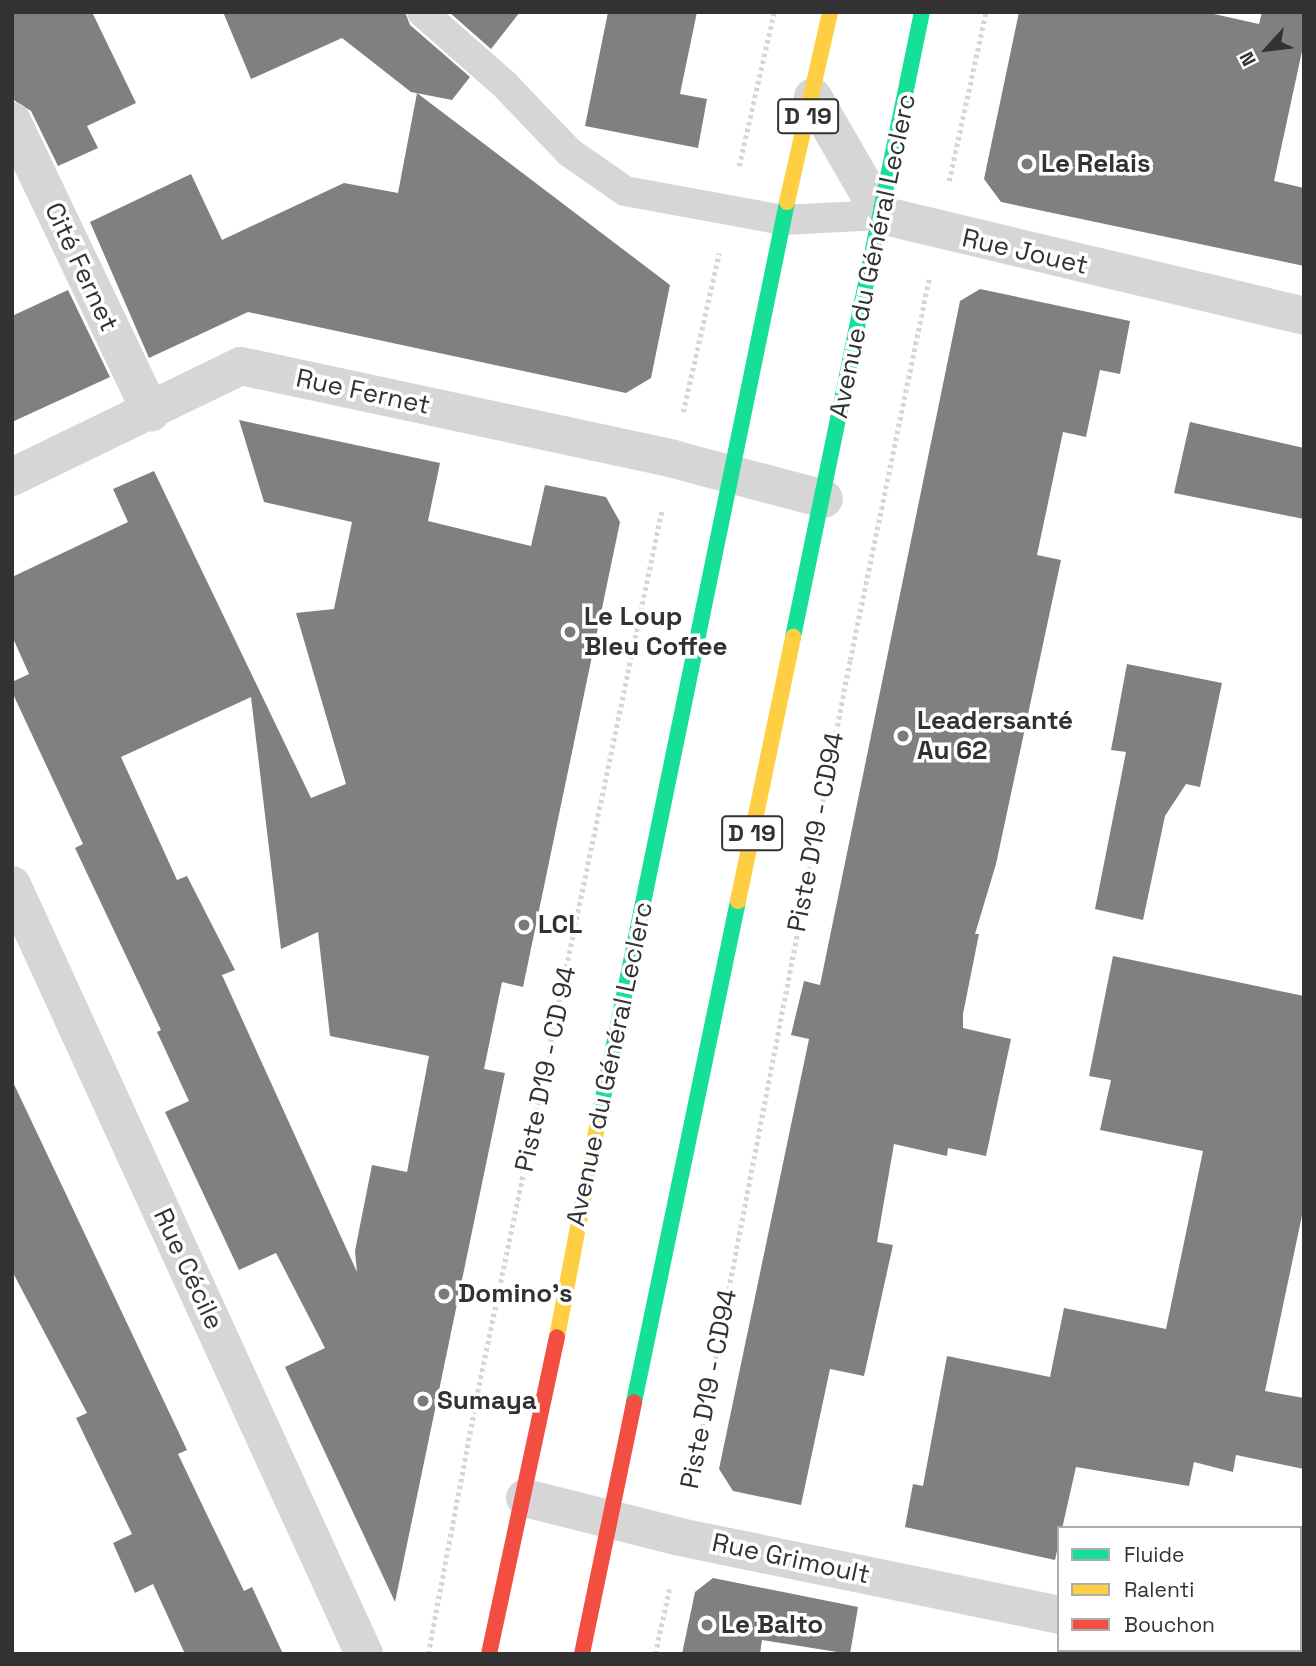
<!DOCTYPE html>
<meta charset="utf-8">
<style>
body{margin:0}
#map{position:relative;width:1316px;height:1666px;overflow:hidden;background:#fff;font-family:"Space Grotesk",sans-serif}
div>[style]{position:absolute}
.building>*{inset:0;background:#808080}
.path>*{height:4.5px;margin-top:-2.25px;transform-origin:0;background:repeating-linear-gradient(90deg,#d6d6d6 0 3.5px,transparent 0 7px)}
.lane>*{height:30px;margin:-15px;padding:0 15px;transform-origin:15px;border-radius:15px;background:#d6d6d6}
.street>*{height:38px;margin:-19px;padding:0 19px;transform-origin:19px;border-radius:19px;background:#d6d6d6}
.fast>*{height:16px;margin:-8px;padding:0 8px;transform-origin:8px;border-radius:8px;background:#16e098}
.slow>*{height:16px;margin:-8px;padding:0 8px;transform-origin:8px;border-radius:8px;background:#ffcf43}
.jam>*{height:16px;margin:-8px;padding:0 8px;transform-origin:8px;border-radius:8px;background:#f24e42}
.dots>*{width:19px;height:19px;translate:-50% -50%;box-sizing:border-box;border:4px solid #fff;border-radius:50%}
span{translate:-50% -50%;white-space:nowrap;text-align:center;line-height:1.15;-webkit-text-stroke:7px #fff;paint-order:stroke}
.shield-label span{padding:2px 5px;background:#fff;border:2px solid;border-radius:5px;-webkit-text-stroke-width:0}
.shield-label{font-size:24px;color:#323232;font-weight:700}
.poi-label{font-size:26px;color:#323232;font-weight:700}
.left{translate:0 -50%;text-align:left}
.street-label{font-size:26px;color:#323232}
.frame{position:absolute;inset:0;border:14px solid #323232;pointer-events:none}
.legend{position:absolute;left:1057px;top:1526px;width:245px;height:126px;box-sizing:border-box;background:#fff;border:2px solid #adadad;margin:0;padding:9px 12px;list-style:none;font-size:21px;color:#323232}
.legend li{display:flex;align-items:center;gap:14px;height:35px}
.legend b{width:35px;border:2px solid #adadad}
.north{position:absolute;left:1232px;top:14px;width:70px;height:70px;-webkit-text-stroke:5px #fff;paint-order:stroke;rotate:243deg;font-size:19px;font-weight:700;line-height:28px;text-align:center;color:#323232}
.north::after{content:'';display:block;margin:auto;width:24px;height:32px;background:#323232;clip-path:polygon(50% 0,100% 100%,50% 72%,0 100%)}
</style>
<div id="map">
<div class="building">
<i style="clip-path:polygon(12px 12px,92px 12px,136px 103px,87px 126px,98px 148px,58px 166px,31px 111px,12px 99px)"></i>
<i style="clip-path:polygon(223px 12px,405px 12px,410px 25px,470px 77px,452px 100px,411px 92px,342px 38px,251px 79px)"></i>
<i style="clip-path:polygon(449px 12px,520px 12px,491px 49px)"></i>
<i style="clip-path:polygon(608px 12px,697px 12px,680px 94px,707px 99px,698px 148px,585px 126px)"></i>
<i style="clip-path:polygon(1019px 12px,1205px 12px,1259px 24px,1262px 12px,1304px 12px,1304px 42px,1274px 181px,1304px 188px,1304px 266px,1001px 202px,984px 179px)"></i>
<i style="clip-path:polygon(417px 93px,670px 285px,651px 378px,626px 393px,248px 312px,149px 358px,90px 222px,191px 174px,222px 240px,344px 183px,398px 193px)"></i>
<i style="clip-path:polygon(980px 289px,1130px 321px,1120px 374px,1100px 370px,1086px 437px,1063px 432px,1037px 555px,1061px 560px,996px 864px,975px 934px,979px 934px,963px 1014px,963px 1028px,1011px 1039px,986px 1156px,948px 1148px,947px 1156px,894px 1144px,877px 1242px,893px 1245px,864px 1376px,830px 1369px,801px 1505px,733px 1491px,719px 1469px,809px 1039px,791px 1035px,804px 981px,820px 985px,960px 301px)"></i>
<i style="clip-path:polygon(68px 290px,110px 377px,12px 422px,12px 316px)"></i>
<i style="clip-path:polygon(evenodd,239px 420px,440px 463px,428px 521px,531px 546px,545px 485px,606px 497px,620px 522px,523px 987px,502px 982px,484px 1069px,505px 1073px,395px 1602px,285px 1367px,325px 1348px,276px 1253px,239px 1270px,165px 1112px,189px 1101px,157px 1032px,161px 1030px,75px 848px,83px 844px,12px 692px,12px 682px,29px 674px,12px 636px,12px 577px,128px 522px,113px 489px,154px 471px,311px 798px,346px 784px,296px 613px,334px 609px,352px 522px,264px 502px,239px 420px,251px 697px,281px 949px,318px 932px,330px 1036px,429px 1056px,407px 1172px,372px 1165px,355px 1251px,357px 1272px,222px 975px,235px 970px,187px 876px,177px 880px,121px 757px,251px 697px)"></i>
<i style="clip-path:polygon(1190px 422px,1304px 448px,1304px 519px,1174px 493px)"></i>
<i style="clip-path:polygon(1127px 664px,1222px 683px,1200px 787px,1186px 784px,1165px 816px,1143px 920px,1095px 909px,1126px 752px,1111px 750px)"></i>
<i style="clip-path:polygon(1113px 956px,1304px 996px,1304px 1206px,1265px 1391px,1304px 1398px,1304px 1469px,1236px 1455px,1233px 1472px,1194px 1462px,1189px 1486px,1076px 1467px,1055px 1560px,905px 1527px,913px 1484px,923px 1486px,947px 1356px,1050px 1377px,1064px 1308px,1166px 1329px,1203px 1151px,1100px 1130px,1111px 1080px,1089px 1076px)"></i>
<i style="clip-path:polygon(12px 1080px,187px 1450px,178px 1454px,208px 1517px,244px 1591px,252px 1587px,283px 1654px,185px 1654px,153px 1584px,135px 1593px,113px 1543px,132px 1534px,76px 1418px,87px 1413px,12px 1271px)"></i>
<i style="clip-path:polygon(713px 1578px,858px 1607px,850px 1654px,762px 1640px,760px 1654px,682px 1654px,695px 1592px)"></i>
</div>
<div class="path">
<i style="left:739px;top:166px;width:158px;rotate:-77.2deg"></i>
<i style="left:949px;top:181px;width:173px;rotate:-77.7deg"></i>
<i style="left:683px;top:412px;width:163px;rotate:-77.2deg"></i>
<i style="left:690px;top:1489px;width:844px;rotate:-79.08deg"></i>
<i style="left:850px;top:660px;width:390px;rotate:-78.3deg"></i>
<i style="left:428px;top:1654px;width:259px;rotate:-79.3deg"></i>
<i style="left:476px;top:1399px;width:909px;rotate:-78.2deg"></i>
<i style="left:655px;top:1654px;width:70px;rotate:-77.6deg"></i>
</div>
<div class="lane">
<i style="left:422px;top:12px;width:111px;rotate:41.3deg"></i>
<i style="left:505px;top:85px;width:93px;rotate:46.3deg"></i>
<i style="left:569px;top:152px;width:68px;rotate:34.9deg"></i>
<i style="left:625px;top:191px;width:161px;rotate:10.4deg"></i>
<i style="left:783px;top:220px;width:98px;rotate:-2.9deg"></i>
</div>
<div class="street">
<i style="left:813px;top:97px;width:136px;rotate:60deg"></i>
<i style="left:881px;top:215px;width:435px;rotate:13.4deg"></i>
<i style="left:12px;top:121px;width:323px;rotate:64.5deg"></i>
<i style="left:12px;top:477px;width:254px;rotate:-25.9deg"></i>
<i style="left:241px;top:366px;width:442px;rotate:12.1deg"></i>
<i style="left:673px;top:459px;width:156px;rotate:14.8deg"></i>
<i style="left:12px;top:885px;width:846px;rotate:65.4deg"></i>
<i style="left:525px;top:1498px;width:160px;rotate:14.1deg"></i>
<i style="left:680px;top:1537px;width:387px;rotate:11.6deg"></i>
<i style="left:1230px;top:1650px;width:17px;rotate:13deg"></i>
<i style="left:1302px;top:1654px;width:9px;rotate:-77deg"></i>
</div>
<div class="fast">
<i style="left:793px;top:637px;width:638px;rotate:-78.34deg"></i>
<i style="left:597px;top:1127px;width:944px;rotate:-78.39deg"></i>
<i style="left:634px;top:1402px;width:512px;rotate:-78.27deg"></i>
</div>
<div class="slow">
<i style="left:787px;top:202px;width:195px;rotate:-77.2deg"></i>
<i style="left:738px;top:901px;width:270px;rotate:-78.2deg"></i>
<i style="left:557px;top:1337px;width:214px;rotate:-79.2deg"></i>
</div>
<div class="jam">
<i style="left:489px;top:1654px;width:324px;rotate:-77.9deg"></i>
<i style="left:582px;top:1654px;width:257px;rotate:-78.3deg"></i>
</div>
<div class="dots">
<i style="left:1027px;top:164px;background:#7a7a7a"></i>
<i style="left:570px;top:632px;background:#7a7a7a"></i>
<i style="left:903px;top:736px;background:#7a7a7a"></i>
<i style="left:524px;top:925px;background:#7a7a7a"></i>
<i style="left:444px;top:1294px;background:#7a7a7a"></i>
<i style="left:423px;top:1401px;background:#7a7a7a"></i>
<i style="left:707px;top:1625px;background:#7a7a7a"></i>
</div>
<div class="shield-label">
<span style="left:808px;top:116px">D 19</span>
<span style="left:752px;top:833px">D 19</span>
</div>
<div class="poi-label">
<span class="left" style="left:1041px;top:164px">Le Relais</span>
<span class="left" style="left:584px;top:632px">Le Loup<br>Bleu Coffee</span>
<span class="left" style="left:917px;top:736px">Leadersanté<br>Au 62</span>
<span class="left" style="left:538px;top:925px">LCL</span>
<span class="left" style="left:458px;top:1294px">Domino's</span>
<span class="left" style="left:437px;top:1401px">Sumaya</span>
<span class="left" style="left:721px;top:1625px">Le Balto</span>
</div>
<div class="street-label">
<span style="left:1025px;top:252px;rotate:13deg">Rue Jouet</span>
<span style="left:873px;top:256px;rotate:-78deg">Avenue du Général Leclerc</span>
<span style="left:81px;top:267px;rotate:65deg">Cité Fernet</span>
<span style="left:363px;top:392px;rotate:12deg">Rue Fernet</span>
<span style="left:816px;top:832px;rotate:-79deg">Piste D19 - CD94</span>
<span style="left:610px;top:1064px;rotate:-78deg">Avenue du Général Leclerc</span>
<span style="left:546px;top:1069px;rotate:-78deg">Piste D19 - CD 94</span>
<span style="left:188px;top:1269px;rotate:65deg">Rue Cécile</span>
<span style="left:709px;top:1389px;rotate:-79deg">Piste D19 - CD94</span>
<span style="left:791px;top:1559px;rotate:12deg">Rue Grimoult</span>
</div>
<div class="frame"></div>
<ul class="legend">
<li><b style="height:9px;background:#16e098"></b>Fluide</li>
<li><b style="height:9px;background:#ffcf43"></b>Ralenti</li>
<li><b style="height:9px;background:#f24e42"></b>Bouchon</li>
</ul>
<div class="north">N</div>
</div>
